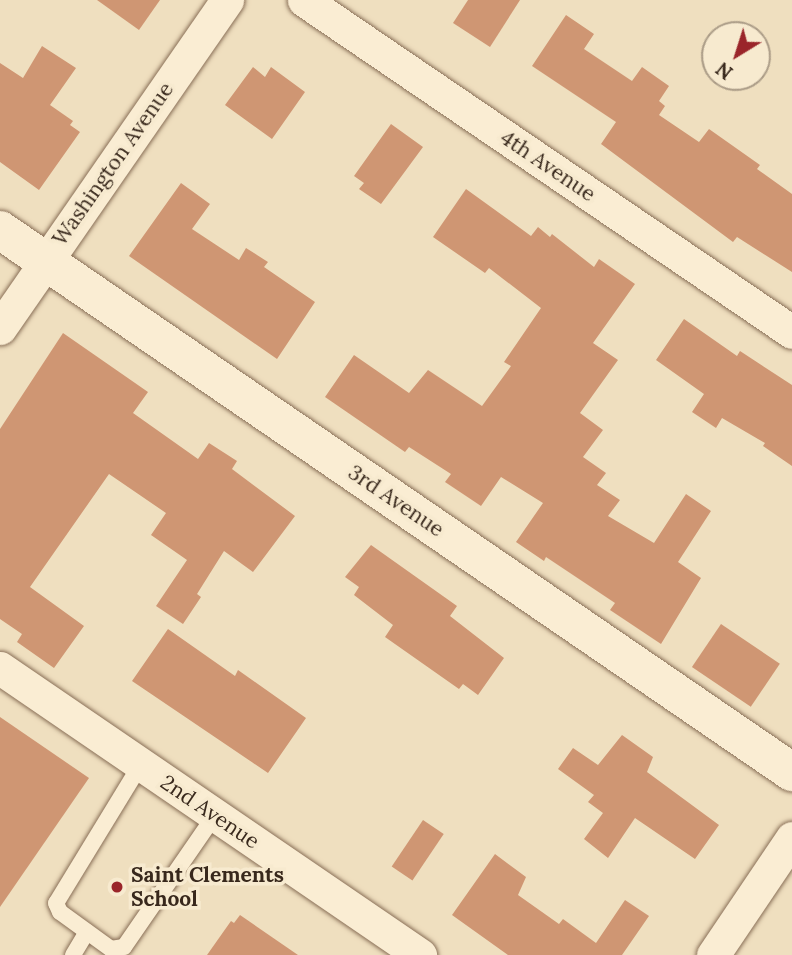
<!DOCTYPE html>
<style>
body{margin:0}
#map{position:relative;width:792px;height:955px;overflow:hidden;background:#efdfbf;font-family:Lora,serif}
div>[style]{position:absolute}
.building>*{inset:0;background:#cf9673;transform-origin:0 0}
.roads{filter:drop-shadow(0 0 2px #896f57) drop-shadow(0 0 2px #896f57)}
.service>*{height:16px;margin:-8px;padding:0 8px;transform-origin:8px;border-radius:8px;background:#faedd3}
.minor>*{height:33px;margin:-16.5px;padding:0 16.5px;transform-origin:16.5px;border-radius:16.5px;background:#faedd3}
.tertiary>*{height:38px;margin:-19px;padding:0 19px;transform-origin:19px;border-radius:19px;background:#faedd3}
.dots>*{width:19px;height:19px;translate:-50% -50%;box-sizing:border-box;border:4px solid #f7eacf;border-radius:50%}
span{translate:-50% -50%;white-space:nowrap;text-align:center;line-height:1.15;-webkit-text-stroke:7px #f7eacf;paint-order:stroke}
.street-label{font-size:21px;color:#38281c}
.poi-label{font-size:21px;color:#38281c;font-weight:700}
.left{translate:0 -50%;text-align:left}
.north{position:absolute;left:701px;top:21px;width:70px;height:70px;box-sizing:border-box;background:#f7eacf;border:2px solid #ab9c87;border-radius:50%;rotate:218deg;font-size:19px;font-weight:700;line-height:28px;text-align:center;color:#38281c}
.north::after{content:'';display:block;margin:auto;width:24px;height:32px;background:#9a252a;clip-path:polygon(50% 0,100% 100%,50% 72%,0 100%)}
</style>
<div id="map">
<div class="building">
<i style="clip-path:polygon(97px 0,160px 0,139px 30px)"></i>
<i style="clip-path:polygon(468px 0,520px 0,490px 47px,453px 23px)"></i>
<i style="clip-path:polygon(566px 15px,594px 34px,584px 49px,632px 81px,642px 67px,669px 86px,659px 101px,665px 106px,659px 115px,699px 142px,709px 129px,760px 165px,757px 169px,792px 194px,792px 272px,737px 237px,733px 242px,601px 144px,616px 122px,532px 66px)"></i>
<i style="clip-path:polygon(42px 46px,76px 68px,50px 105px,73px 121px,70px 125px,80px 132px,39px 190px,0 162px,0 63px,23px 78px)"></i>
<i style="clip-path:polygon(253px 67px,265px 77px,271px 67px,305px 92px,272px 139px,225px 105px)"></i>
<i style="clip-path:polygon(391px 124px,423px 147px,381px 204px,359px 189px,364px 183px,354px 176px)"></i>
<i style="clip-path:polygon(181px 183px,210px 204px,192px 229px,239px 260px,246px 248px,268px 262px,264px 267px,315px 302px,277px 359px,129px 256px)"></i>
<i style="clip-path:polygon(466px 189px,531px 236px,538px 227px,550px 237px,552px 234px,594px 267px,599px 259px,635px 284px,593px 343px,618px 360px,580px 413px,603px 430px,583px 457px,606px 473px,597px 485px,620px 500px,608px 516px,654px 543px,686px 494px,711px 511px,678px 562px,701px 578px,661px 644px,610px 610px,615px 603px,546px 557px,544px 561px,516px 542px,543px 503px,501px 477px,481px 506px,445px 482px,451px 474px,409px 447px,405px 452px,325px 397px,354px 355px,409px 393px,428px 370px,482px 406px,511px 366px,504px 362px,541px 308px,489px 268px,485px 273px,433px 237px)"></i>
<i style="clip-path:polygon(684px 319px,737px 356px,740px 351px,792px 385px,792px 466px,763px 446px,765px 443px,722px 418px,716px 428px,692px 412px,704px 394px,656px 360px)"></i>
<i style="clip-path:polygon(63px 333px,148px 392px,133px 413px,198px 459px,209px 443px,237px 461px,232px 469px,295px 516px,253px 572px,224px 551px,197px 594px,201px 597px,183px 624px,156px 606px,187px 560px,151px 535px,166px 513px,109px 474px,30px 587px,84px 626px,54px 668px,17px 642px,22px 634px,0 619px,0 429px)"></i>
<i style="clip-path:polygon(371px 545px,457px 606px,450px 616px,504px 658px,478px 695px,463px 684px,459px 689px,385px 637px,393px 625px,354px 595px,359px 587px,345px 577px)"></i>
<i style="left:721px;top:624px;width:71px;height:52px;rotate:34deg"></i>
<i style="clip-path:polygon(168px 629px,235px 676px,238px 670px,306px 718px,268px 773px,132px 681px)"></i>
<i style="clip-path:polygon(0 717px,89px 778px,0 907px)"></i>
<i style="clip-path:polygon(622px 735px,653px 757px,647px 772px,719px 825px,695px 859px,635px 818px,608px 858px,584px 839px,603px 813px,588px 802px,594px 795px,558px 769px,573px 748px,598px 765px)"></i>
<i style="left:423px;top:820px;width:25px;height:56px;rotate:34deg"></i>
<i style="clip-path:polygon(495px 854px,526px 877px,518px 895px,559px 924px,563px 919px,596px 943px,625px 900px,649px 916px,622px 955px,508px 955px,452px 915px)"></i>
<i style="clip-path:polygon(240px 915px,298px 955px,207px 955px,231px 921px,234px 923px)"></i>
</div>
<div class="roads">
<div class="service">
<i style="left:141px;top:764px;width:163px;rotate:121.4deg"></i>
<i style="left:56px;top:903px;width:10px;rotate:66deg"></i>
<i style="left:60px;top:912px;width:63px;rotate:36deg"></i>
<i style="left:111px;top:949px;width:13px;rotate:-9deg"></i>
<i style="left:124px;top:947px;width:160px;rotate:-55.4deg"></i>
<i style="left:73px;top:955px;width:27px;rotate:-59deg"></i>
</div>
<div class="minor">
<i style="left:304px;top:0;width:590px;rotate:34.23deg"></i>
<i style="left:0;top:328px;width:399px;rotate:-55.3deg"></i>
<i style="left:0;top:668px;width:509px;rotate:34.35deg"></i>
<i style="left:713px;top:955px;width:141px;rotate:-56deg"></i>
</div>
<div class="tertiary">
<i style="left:0;top:230px;width:960px;rotate:34.39deg"></i>
</div>
</div>
<div class="dots">
<i style="left:117px;top:887px;background:#9a252a"></i>
</div>
<div class="street-label">
<span style="left:113px;top:164px;rotate:-55deg">Washington Avenue</span>
<span style="left:548px;top:166px;rotate:34deg">4th Avenue</span>
<span style="left:396px;top:501px;rotate:34deg">3rd Avenue</span>
<span style="left:210px;top:812px;rotate:34deg">2nd Avenue</span>
</div>
<div class="poi-label">
<span class="left" style="left:131px;top:887px">Saint Clements<br>School</span>
</div>
<div class="north">N</div>
</div>
